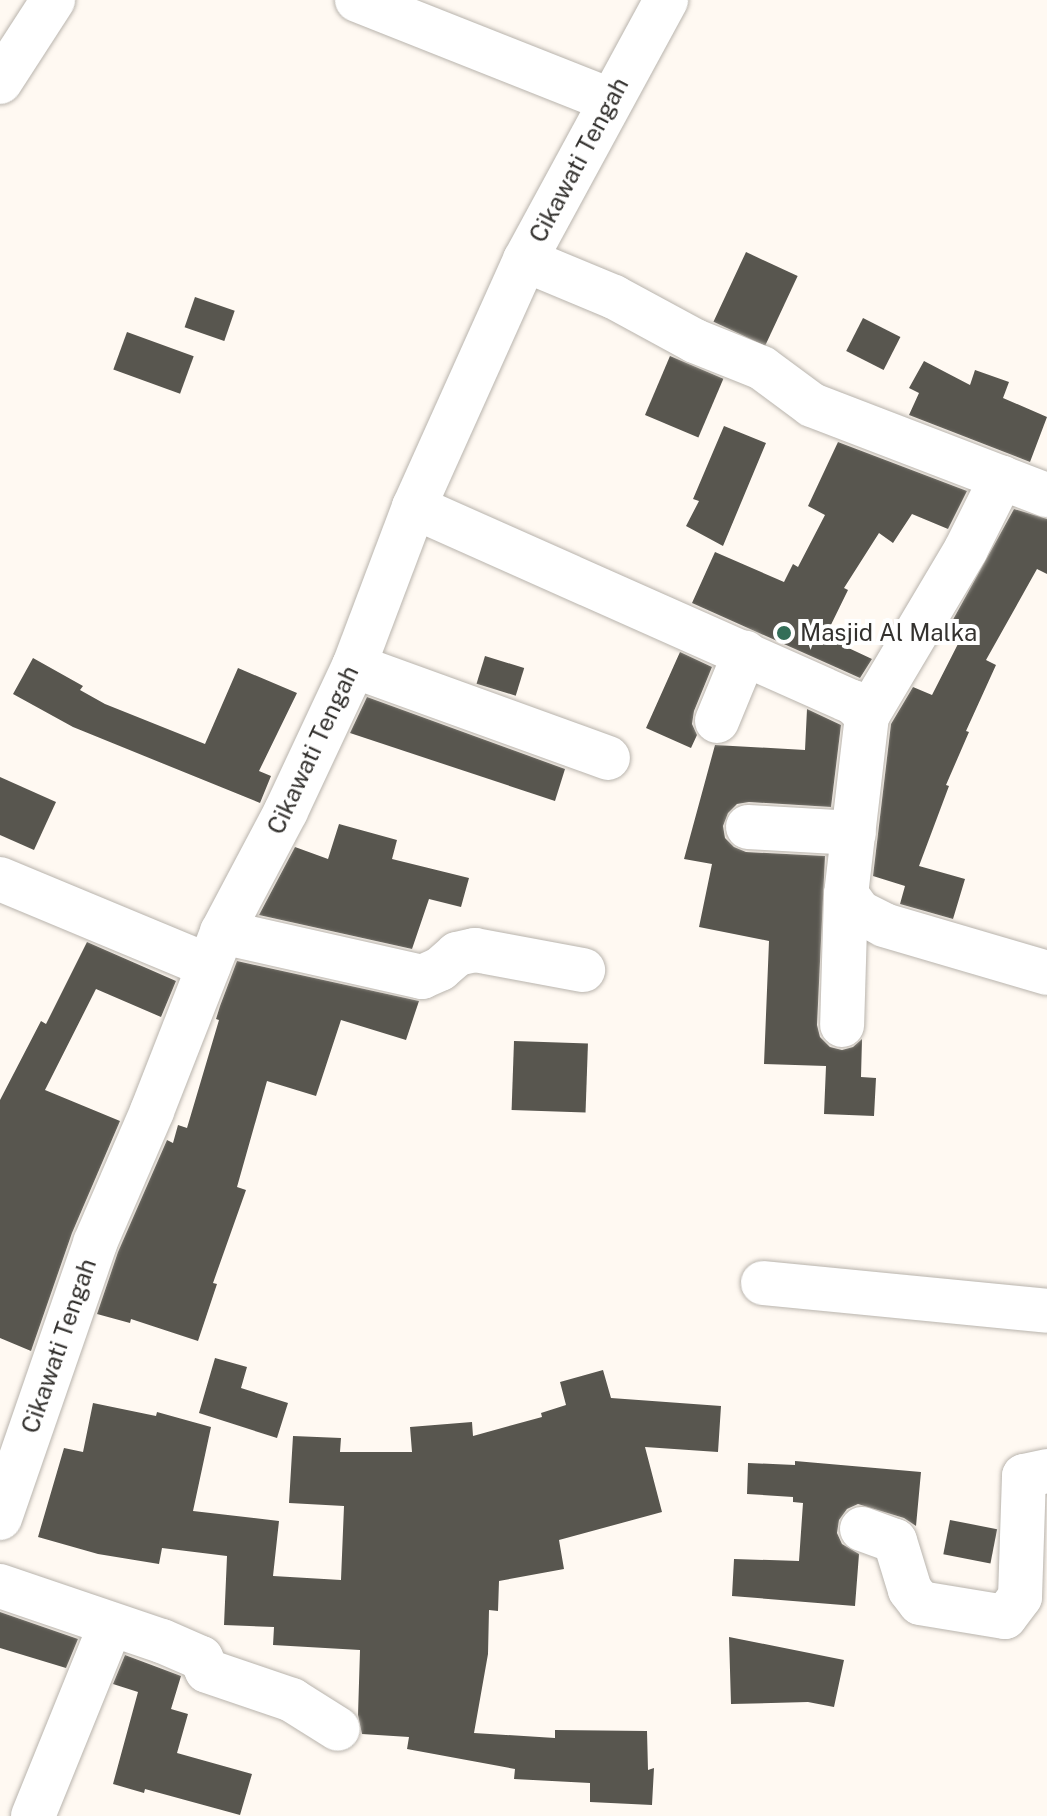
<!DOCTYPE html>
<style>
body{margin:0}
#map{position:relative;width:1047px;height:1816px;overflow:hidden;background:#fff9f2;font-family:"Public Sans",sans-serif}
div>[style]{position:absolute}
.building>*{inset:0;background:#58564f;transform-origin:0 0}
.roads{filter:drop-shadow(0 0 2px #b9b4ad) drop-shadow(0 0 2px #b9b4ad)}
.minor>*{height:44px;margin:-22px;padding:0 22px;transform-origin:22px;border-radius:22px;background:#fff}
.dots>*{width:22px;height:22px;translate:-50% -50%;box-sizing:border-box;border:4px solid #fff;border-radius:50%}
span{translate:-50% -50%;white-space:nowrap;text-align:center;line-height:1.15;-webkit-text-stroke:8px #fff;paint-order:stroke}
.street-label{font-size:24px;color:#34322f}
.poi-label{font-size:24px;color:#34322f}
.left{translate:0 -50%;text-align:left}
</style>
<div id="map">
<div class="building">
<i style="left:746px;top:252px;width:57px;height:77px;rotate:25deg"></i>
<i style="left:195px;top:297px;width:42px;height:32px;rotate:19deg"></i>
<i style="left:863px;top:318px;width:42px;height:37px;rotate:27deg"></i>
<i style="left:127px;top:332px;width:71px;height:40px;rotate:20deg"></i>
<i style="left:670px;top:356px;width:58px;height:64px;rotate:23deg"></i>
<i style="clip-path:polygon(924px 361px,970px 385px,975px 370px,1009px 382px,1003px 398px,1047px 417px,1030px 462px,909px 415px,919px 393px,909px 388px)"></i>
<i style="clip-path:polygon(724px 426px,766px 443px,723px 546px,686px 526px,699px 501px,693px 499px)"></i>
<i style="clip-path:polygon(838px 442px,967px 491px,948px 529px,912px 514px,893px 543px,879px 533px,844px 588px,848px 590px,825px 637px,872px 659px,860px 678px,692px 603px,715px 552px,784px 582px,793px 564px,798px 567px,825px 515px,808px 506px)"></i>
<i style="clip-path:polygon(1014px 509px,1047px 519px,1047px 574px,1037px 569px,986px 660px,996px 665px,966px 731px,969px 732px,946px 785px,949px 786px,919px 866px,965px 879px,953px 919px,900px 904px,905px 886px,873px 876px,891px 724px,913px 687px,932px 695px,960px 640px,954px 637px,958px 630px,950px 625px)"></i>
<i style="clip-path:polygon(680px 652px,712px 667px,694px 711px,692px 724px,697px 735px,691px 748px,646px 728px)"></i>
<i style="left:485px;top:656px;width:41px;height:29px;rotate:17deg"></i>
<i style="clip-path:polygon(33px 658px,83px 686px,80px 690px,105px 704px,205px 744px,238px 668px,297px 693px,259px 771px,271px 776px,260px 803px,73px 727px,13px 694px)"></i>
<i style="clip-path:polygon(367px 697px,565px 769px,555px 801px,350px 733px)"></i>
<i style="clip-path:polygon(807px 709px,841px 725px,831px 807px,749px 802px,737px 804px,728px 813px,723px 826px,725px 838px,734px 847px,746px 852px,825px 856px,817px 1025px,820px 1037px,830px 1047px,842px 1050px,853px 1047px,862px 1039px,861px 1077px,876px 1078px,874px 1116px,824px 1114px,826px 1066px,764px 1064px,769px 941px,699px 927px,712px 864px,684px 859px,715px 745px,805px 750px)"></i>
<i style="clip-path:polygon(0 777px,56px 802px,34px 850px,0 835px)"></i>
<i style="clip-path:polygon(339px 824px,397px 840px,392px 859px,469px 878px,461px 907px,429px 899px,412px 949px,259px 915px,295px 847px,328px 859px)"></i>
<i style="clip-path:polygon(87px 942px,176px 981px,161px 1017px,96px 989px,45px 1090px,120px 1121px,72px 1233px,31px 1351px,0 1338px,0 1100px,41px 1021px,46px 1024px)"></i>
<i style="clip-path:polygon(237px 961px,419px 1001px,406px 1040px,341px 1020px,316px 1096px,267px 1081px,237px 1187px,246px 1190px,213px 1283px,217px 1284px,198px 1341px,131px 1319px,130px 1323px,97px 1314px,118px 1252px,167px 1140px,173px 1143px,178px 1125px,187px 1128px,219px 1020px,216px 1019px,220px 1006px)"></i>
<i style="left:514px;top:1041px;width:74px;height:69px;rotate:2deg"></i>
<i style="clip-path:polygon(215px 1358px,247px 1367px,241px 1388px,288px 1403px,277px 1438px,199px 1413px)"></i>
<i style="clip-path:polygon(603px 1370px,611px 1398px,721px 1406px,718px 1452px,645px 1447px,662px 1512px,559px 1540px,564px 1569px,499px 1581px,498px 1611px,489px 1610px,488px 1654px,474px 1733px,555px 1738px,555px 1730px,647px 1731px,648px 1770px,654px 1768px,652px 1805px,590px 1802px,590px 1783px,514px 1779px,515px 1769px,407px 1749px,409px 1737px,362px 1734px,358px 1715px,360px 1650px,273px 1645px,274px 1627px,224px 1625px,227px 1556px,162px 1548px,159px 1564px,98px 1554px,38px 1537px,64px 1448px,83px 1452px,93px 1403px,156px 1416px,157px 1412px,211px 1427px,193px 1511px,279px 1521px,273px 1576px,341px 1580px,344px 1506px,289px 1503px,293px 1436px,341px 1438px,340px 1452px,412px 1452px,410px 1427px,472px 1422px,473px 1436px,542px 1417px,541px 1413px,566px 1405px,560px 1382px)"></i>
<i style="clip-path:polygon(795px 1461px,921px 1472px,916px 1526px,904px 1518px,858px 1504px,847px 1509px,839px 1520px,837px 1533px,842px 1544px,859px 1554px,855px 1606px,732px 1596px,734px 1559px,799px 1561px,803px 1503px,793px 1502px,793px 1497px,747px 1494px,748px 1463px,795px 1465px)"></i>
<i style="left:950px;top:1520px;width:48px;height:35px;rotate:11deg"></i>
<i style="clip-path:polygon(0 1612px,78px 1639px,66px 1668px,0 1648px)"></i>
<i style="clip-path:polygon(729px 1637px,844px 1660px,834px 1707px,808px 1702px,731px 1704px)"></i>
<i style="clip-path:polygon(125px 1655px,181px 1676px,171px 1709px,188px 1714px,177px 1753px,252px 1774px,240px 1815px,145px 1789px,144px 1793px,113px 1784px,138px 1692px,113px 1684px)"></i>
</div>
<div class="roads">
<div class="minor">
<i style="left:357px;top:0;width:272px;rotate:21.6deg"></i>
<i style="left:0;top:82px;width:98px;rotate:-57.1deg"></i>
<i style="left:525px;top:260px;width:96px;rotate:22.6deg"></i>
<i style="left:614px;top:297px;width:92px;rotate:28.5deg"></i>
<i style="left:695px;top:341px;width:72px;rotate:21.9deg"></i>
<i style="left:762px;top:368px;width:62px;rotate:36.5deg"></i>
<i style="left:812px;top:405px;width:252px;rotate:21deg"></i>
<i style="left:414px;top:507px;width:480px;rotate:24deg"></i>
<i style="left:853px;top:702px;width:20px;rotate:45deg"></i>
<i style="left:867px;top:716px;width:179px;rotate:96.7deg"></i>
<i style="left:846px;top:894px;width:131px;rotate:91.7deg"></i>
<i style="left:354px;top:666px;width:270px;rotate:19.9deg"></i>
<i style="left:867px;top:716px;width:194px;rotate:-59.3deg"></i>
<i style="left:966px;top:549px;width:80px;rotate:-63.4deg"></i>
<i style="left:717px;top:721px;width:74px;rotate:-67.6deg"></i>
<i style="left:748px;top:827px;width:106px;rotate:3.2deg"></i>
<i style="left:0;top:879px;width:226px;rotate:22.6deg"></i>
<i style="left:846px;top:894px;width:22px;rotate:54deg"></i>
<i style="left:859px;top:912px;width:28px;rotate:27deg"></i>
<i style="left:884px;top:925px;width:170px;rotate:16.4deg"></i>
<i style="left:222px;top:932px;width:205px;rotate:12.7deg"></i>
<i style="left:422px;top:977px;width:20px;rotate:-24deg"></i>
<i style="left:440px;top:969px;width:23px;rotate:-41deg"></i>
<i style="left:457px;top:954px;width:18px;rotate:-13deg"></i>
<i style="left:475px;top:950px;width:110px;rotate:10.5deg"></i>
<i style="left:763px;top:1283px;width:285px;rotate:5.6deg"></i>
<i style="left:0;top:1518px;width:291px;rotate:-70.9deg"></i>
<i style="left:95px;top:1243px;width:144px;rotate:-66.6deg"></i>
<i style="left:152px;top:1111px;width:192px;rotate:-68.6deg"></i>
<i style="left:222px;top:932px;width:137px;rotate:-62.1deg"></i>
<i style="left:286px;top:811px;width:160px;rotate:-64.9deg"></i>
<i style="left:354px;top:666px;width:170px;rotate:-69.3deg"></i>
<i style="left:414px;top:507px;width:271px;rotate:-65.8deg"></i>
<i style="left:525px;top:260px;width:296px;rotate:-61.5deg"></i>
<i style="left:862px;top:1529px;width:35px;rotate:20deg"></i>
<i style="left:895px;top:1541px;width:51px;rotate:73deg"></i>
<i style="left:910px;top:1590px;width:16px;rotate:52deg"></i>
<i style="left:920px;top:1603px;width:86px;rotate:9.4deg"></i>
<i style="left:1005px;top:1617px;width:25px;rotate:-53deg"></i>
<i style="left:1020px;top:1597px;width:121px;rotate:-88.1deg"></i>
<i style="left:1024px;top:1476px;width:24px;rotate:-12deg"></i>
<i style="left:0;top:1586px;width:171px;rotate:18.8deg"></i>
<i style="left:162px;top:1641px;width:43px;rotate:23.6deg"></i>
<i style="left:201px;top:1658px;width:14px;rotate:65deg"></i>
<i style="left:207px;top:1671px;width:90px;rotate:18.8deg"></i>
<i style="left:292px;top:1700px;width:54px;rotate:32.2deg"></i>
<i style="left:33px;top:1816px;width:205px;rotate:-67.9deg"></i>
</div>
</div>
<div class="dots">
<i style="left:784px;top:633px;background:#336e58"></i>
</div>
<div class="street-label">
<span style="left:579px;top:160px;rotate:-62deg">Cikawati Tengah</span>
<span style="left:313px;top:750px;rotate:-65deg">Cikawati Tengah</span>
<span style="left:59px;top:1346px;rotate:-71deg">Cikawati Tengah</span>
</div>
<div class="poi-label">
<span class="left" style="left:800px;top:633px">Masjid Al Malka</span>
</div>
</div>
